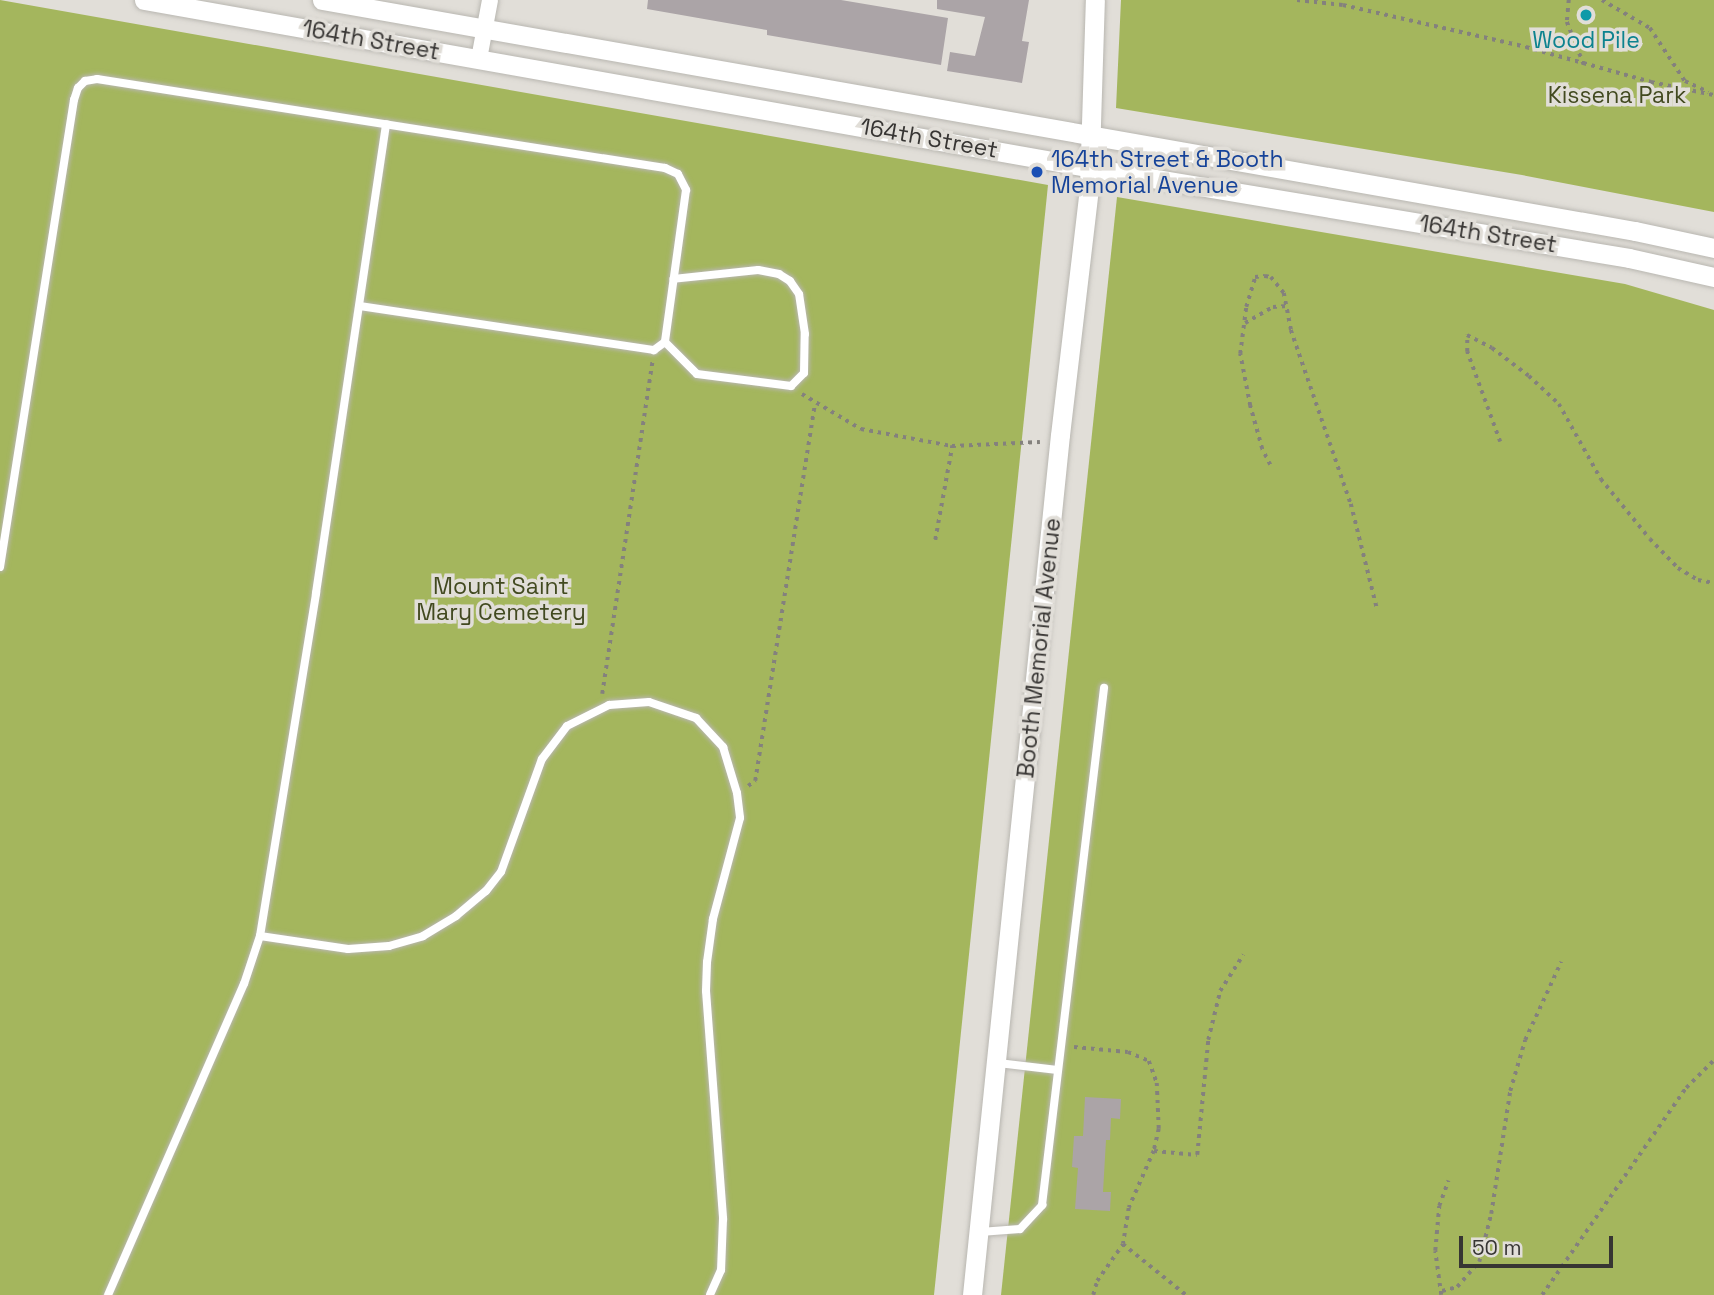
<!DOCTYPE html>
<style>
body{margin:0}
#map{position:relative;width:1714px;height:1295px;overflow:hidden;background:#e1ded8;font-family:"Space Grotesk",sans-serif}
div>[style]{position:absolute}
.green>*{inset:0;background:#a4b65d}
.building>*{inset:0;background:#aba4a7}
.path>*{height:3.5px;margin-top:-1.75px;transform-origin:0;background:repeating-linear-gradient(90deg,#84817d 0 3.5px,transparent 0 8.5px)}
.roads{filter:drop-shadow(0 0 2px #b9b7b1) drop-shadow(0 0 2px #b9b7b1)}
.service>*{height:8px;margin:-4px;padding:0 4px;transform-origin:4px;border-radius:4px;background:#fff}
.minor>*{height:16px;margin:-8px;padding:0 8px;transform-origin:8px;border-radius:8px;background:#fff}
.tertiary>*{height:19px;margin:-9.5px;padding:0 9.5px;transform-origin:9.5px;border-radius:9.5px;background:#fff}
.dots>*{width:19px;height:19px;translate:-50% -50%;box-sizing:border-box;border:4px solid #e1ded8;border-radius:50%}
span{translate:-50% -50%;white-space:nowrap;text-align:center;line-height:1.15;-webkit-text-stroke:7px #e1ded8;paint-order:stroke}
.street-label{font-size:23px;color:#373533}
.culture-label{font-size:23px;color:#0d838f}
.park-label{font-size:23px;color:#424a20}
.transit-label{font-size:23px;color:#164399}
.left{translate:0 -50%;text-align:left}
.scale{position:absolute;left:1459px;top:1236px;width:154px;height:32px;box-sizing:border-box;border:4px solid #373533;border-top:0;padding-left:9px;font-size:21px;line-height:24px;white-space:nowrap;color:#373533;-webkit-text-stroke:5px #e1ded8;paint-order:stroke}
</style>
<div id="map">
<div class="green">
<i style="clip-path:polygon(0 0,1048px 185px,934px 1295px,0 1295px)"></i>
<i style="clip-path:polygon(1121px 0,1714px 0,1714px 212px,1522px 175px,1116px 108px)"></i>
<i style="clip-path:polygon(1117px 197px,1625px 284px,1714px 310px,1714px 1295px,1001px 1295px)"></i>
</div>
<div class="building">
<i style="clip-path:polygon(648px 0,841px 0,948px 18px,941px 65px,767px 35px,767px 30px,647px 9px)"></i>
<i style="clip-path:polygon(937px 0,1029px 0,1022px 41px,1029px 42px,1022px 83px,947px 71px,950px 52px,975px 56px,985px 17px,937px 9px)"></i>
<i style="clip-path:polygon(1085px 1097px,1121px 1099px,1120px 1119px,1111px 1118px,1110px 1140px,1106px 1140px,1103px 1192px,1111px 1192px,1110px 1211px,1075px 1209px,1078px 1168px,1072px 1167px,1074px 1136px,1083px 1136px)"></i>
</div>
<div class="path">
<i style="left:1297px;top:0;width:46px;rotate:6.2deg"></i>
<i style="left:1343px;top:5px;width:188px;rotate:12.9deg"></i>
<i style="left:1526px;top:47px;width:130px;rotate:15.6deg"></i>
<i style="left:1651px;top:82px;width:64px;rotate:11.7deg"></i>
<i style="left:1569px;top:0;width:22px;rotate:95deg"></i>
<i style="left:1567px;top:22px;width:46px;rotate:68.4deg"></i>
<i style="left:1602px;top:0;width:56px;rotate:30.3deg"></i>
<i style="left:1650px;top:28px;width:64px;rotate:56.6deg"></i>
<i style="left:1685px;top:81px;width:26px;rotate:25deg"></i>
<i style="left:1245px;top:323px;width:32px;rotate:-30deg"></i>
<i style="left:1273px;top:307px;width:14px;rotate:-4deg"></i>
<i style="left:802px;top:394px;width:69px;rotate:30.7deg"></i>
<i style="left:861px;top:429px;width:93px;rotate:10.6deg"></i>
<i style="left:952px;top:446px;width:88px;rotate:-2.6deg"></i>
<i style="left:1500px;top:442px;width:96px;rotate:-110.1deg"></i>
<i style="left:1467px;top:352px;width:17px;rotate:-90deg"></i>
<i style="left:1467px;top:335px;width:28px;rotate:27deg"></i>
<i style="left:1492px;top:348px;width:46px;rotate:37.1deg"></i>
<i style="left:1529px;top:376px;width:41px;rotate:43deg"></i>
<i style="left:1559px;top:404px;width:86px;rotate:60.8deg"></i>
<i style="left:1601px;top:479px;width:77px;rotate:50.8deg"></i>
<i style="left:1650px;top:539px;width:40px;rotate:46deg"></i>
<i style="left:1678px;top:568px;width:23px;rotate:31deg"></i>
<i style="left:1698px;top:580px;width:16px;rotate:11deg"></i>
<i style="left:1270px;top:465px;width:18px;rotate:-117deg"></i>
<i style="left:1262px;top:449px;width:45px;rotate:-105.6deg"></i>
<i style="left:1250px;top:406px;width:53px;rotate:-100.9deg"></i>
<i style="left:1240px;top:354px;width:47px;rotate:-82.7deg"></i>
<i style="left:1246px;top:307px;width:31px;rotate:-73deg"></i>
<i style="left:1255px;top:277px;width:10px;rotate:-6deg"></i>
<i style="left:1265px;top:276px;width:6px;rotate:9deg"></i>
<i style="left:1271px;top:277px;width:21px;rotate:51deg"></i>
<i style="left:1284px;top:293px;width:38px;rotate:79deg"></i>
<i style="left:1291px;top:330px;width:184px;rotate:71deg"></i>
<i style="left:1351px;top:504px;width:107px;rotate:76deg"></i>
<i style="left:935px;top:540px;width:96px;rotate:-79.7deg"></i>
<i style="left:602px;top:694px;width:336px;rotate:-81.4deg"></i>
<i style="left:748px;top:786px;width:9px;rotate:-36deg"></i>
<i style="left:755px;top:781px;width:382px;rotate:-81deg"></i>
<i style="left:1074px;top:1047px;width:54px;rotate:5.3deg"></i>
<i style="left:1128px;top:1052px;width:23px;rotate:23deg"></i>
<i style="left:1149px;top:1061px;width:23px;rotate:70deg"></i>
<i style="left:1157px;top:1083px;width:46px;rotate:87.5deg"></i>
<i style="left:1159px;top:1129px;width:23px;rotate:103deg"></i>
<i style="left:1154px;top:1151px;width:43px;rotate:5.3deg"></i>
<i style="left:1197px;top:1155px;width:116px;rotate:-84.5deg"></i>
<i style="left:1208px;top:1040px;width:50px;rotate:-76.2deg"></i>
<i style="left:1220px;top:991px;width:43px;rotate:-57.4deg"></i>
<i style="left:1154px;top:1151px;width:62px;rotate:113.7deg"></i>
<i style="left:1129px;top:1208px;width:36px;rotate:99deg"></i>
<i style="left:1123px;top:1244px;width:81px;rotate:39deg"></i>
<i style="left:1442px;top:1291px;width:16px;rotate:-15deg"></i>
<i style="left:1457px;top:1287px;width:33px;rotate:-49deg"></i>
<i style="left:1479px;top:1262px;width:49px;rotate:-76deg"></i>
<i style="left:1491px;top:1214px;width:124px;rotate:-81.2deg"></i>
<i style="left:1510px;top:1091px;width:53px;rotate:-73.6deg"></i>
<i style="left:1525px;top:1040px;width:86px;rotate:-65.2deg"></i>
<i style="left:1093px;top:1295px;width:15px;rotate:-74deg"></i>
<i style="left:1097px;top:1281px;width:45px;rotate:-54.9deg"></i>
<i style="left:1441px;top:1295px;width:44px;rotate:-97.8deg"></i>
<i style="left:1435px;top:1251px;width:45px;rotate:-84.9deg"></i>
<i style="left:1439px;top:1206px;width:27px;rotate:-70deg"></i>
<i style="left:1542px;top:1295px;width:252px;rotate:-55.2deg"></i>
<i style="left:1686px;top:1088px;width:40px;rotate:-45deg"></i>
</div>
<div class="roads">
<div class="service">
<i style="left:665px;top:342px;width:45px;rotate:45deg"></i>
<i style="left:697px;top:374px;width:95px;rotate:7.3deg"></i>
<i style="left:791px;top:386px;width:18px;rotate:-45deg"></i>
<i style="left:804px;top:373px;width:39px;rotate:-89deg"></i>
<i style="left:805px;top:334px;width:40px;rotate:-98.5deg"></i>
<i style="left:799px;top:294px;width:16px;rotate:-125deg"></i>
<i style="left:790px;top:281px;width:13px;rotate:-148deg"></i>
<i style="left:779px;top:274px;width:21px;rotate:-169deg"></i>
<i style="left:758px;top:270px;width:85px;rotate:174deg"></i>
<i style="left:0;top:567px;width:473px;rotate:-81deg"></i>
<i style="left:74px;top:100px;width:13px;rotate:-72deg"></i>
<i style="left:78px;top:88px;width:10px;rotate:-45deg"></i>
<i style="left:85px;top:81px;width:12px;rotate:-9deg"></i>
<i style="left:97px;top:79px;width:575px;rotate:8.91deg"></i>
<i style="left:665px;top:168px;width:14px;rotate:25deg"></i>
<i style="left:678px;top:174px;width:18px;rotate:63deg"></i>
<i style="left:686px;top:190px;width:153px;rotate:97.9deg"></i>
<i style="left:665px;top:342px;width:14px;rotate:144deg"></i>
<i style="left:654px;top:350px;width:297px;rotate:-171.5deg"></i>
<i style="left:260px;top:936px;width:89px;rotate:8.4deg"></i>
<i style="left:348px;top:949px;width:41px;rotate:-4.2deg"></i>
<i style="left:389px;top:946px;width:35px;rotate:-16deg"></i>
<i style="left:423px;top:936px;width:39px;rotate:-31deg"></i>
<i style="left:456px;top:916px;width:39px;rotate:-40deg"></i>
<i style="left:486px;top:891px;width:24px;rotate:-52deg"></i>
<i style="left:501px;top:872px;width:120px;rotate:-70.1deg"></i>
<i style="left:542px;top:759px;width:41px;rotate:-52.9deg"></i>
<i style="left:567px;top:726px;width:47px;rotate:-26.6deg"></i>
<i style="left:609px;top:705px;width:40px;rotate:-4.3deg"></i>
<i style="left:649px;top:702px;width:50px;rotate:18.8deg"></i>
<i style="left:696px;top:718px;width:40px;rotate:47deg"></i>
<i style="left:723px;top:747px;width:48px;rotate:73.1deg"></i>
<i style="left:737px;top:793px;width:25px;rotate:83deg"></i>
<i style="left:740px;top:818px;width:105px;rotate:105deg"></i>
<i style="left:713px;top:919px;width:43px;rotate:97.9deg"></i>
<i style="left:707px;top:962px;width:29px;rotate:92deg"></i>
<i style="left:706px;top:991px;width:229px;rotate:85.7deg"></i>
<i style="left:723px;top:1219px;width:51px;rotate:92.2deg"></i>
<i style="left:721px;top:1270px;width:27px;rotate:114deg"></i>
<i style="left:998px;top:1063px;width:60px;rotate:6.7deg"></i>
<i style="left:980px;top:1232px;width:40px;rotate:-4.3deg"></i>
<i style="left:1020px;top:1229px;width:33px;rotate:-47deg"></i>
<i style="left:1042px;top:1205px;width:521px;rotate:-83.16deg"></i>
<i style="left:108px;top:1295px;width:339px;rotate:-66.4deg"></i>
<i style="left:244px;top:984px;width:51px;rotate:-71.6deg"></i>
<i style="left:260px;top:936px;width:348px;rotate:-80.7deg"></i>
<i style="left:316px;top:593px;width:474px;rotate:-81.5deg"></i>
</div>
<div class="minor">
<i style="left:479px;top:59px;width:60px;rotate:-79.4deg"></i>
</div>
<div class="tertiary">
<i style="left:144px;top:0;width:980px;rotate:10.05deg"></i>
<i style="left:1109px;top:171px;width:527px;rotate:9.5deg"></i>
<i style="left:1629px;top:258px;width:87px;rotate:12.6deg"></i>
<i style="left:322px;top:0;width:1333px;rotate:9.98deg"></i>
<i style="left:1635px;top:231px;width:81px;rotate:12.1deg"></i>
<i style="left:972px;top:1295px;width:864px;rotate:-84.16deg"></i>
<i style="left:1060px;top:435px;width:250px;rotate:-83.3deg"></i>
<i style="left:1089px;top:187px;width:187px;rotate:-88.2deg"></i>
</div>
</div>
<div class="dots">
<i style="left:1586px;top:15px;background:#0f9aa8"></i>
<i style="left:1037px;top:172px;background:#1a4fb4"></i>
</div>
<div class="street-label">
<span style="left:371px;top:40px;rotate:10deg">164th Street</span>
<span style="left:929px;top:138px;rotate:10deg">164th Street</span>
<span style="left:1488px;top:234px;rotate:9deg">164th Street</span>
<span style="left:1039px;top:648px;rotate:-84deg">Booth Memorial Avenue</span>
</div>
<div class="culture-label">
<span style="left:1586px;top:40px">Wood Pile</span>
</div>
<div class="park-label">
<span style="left:1617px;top:95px">Kissena Park</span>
<span style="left:501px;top:599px">Mount Saint<br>Mary Cemetery</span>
</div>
<div class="transit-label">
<span class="left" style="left:1051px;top:172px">164th Street &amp; Booth<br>Memorial Avenue</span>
</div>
<div class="scale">50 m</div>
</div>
